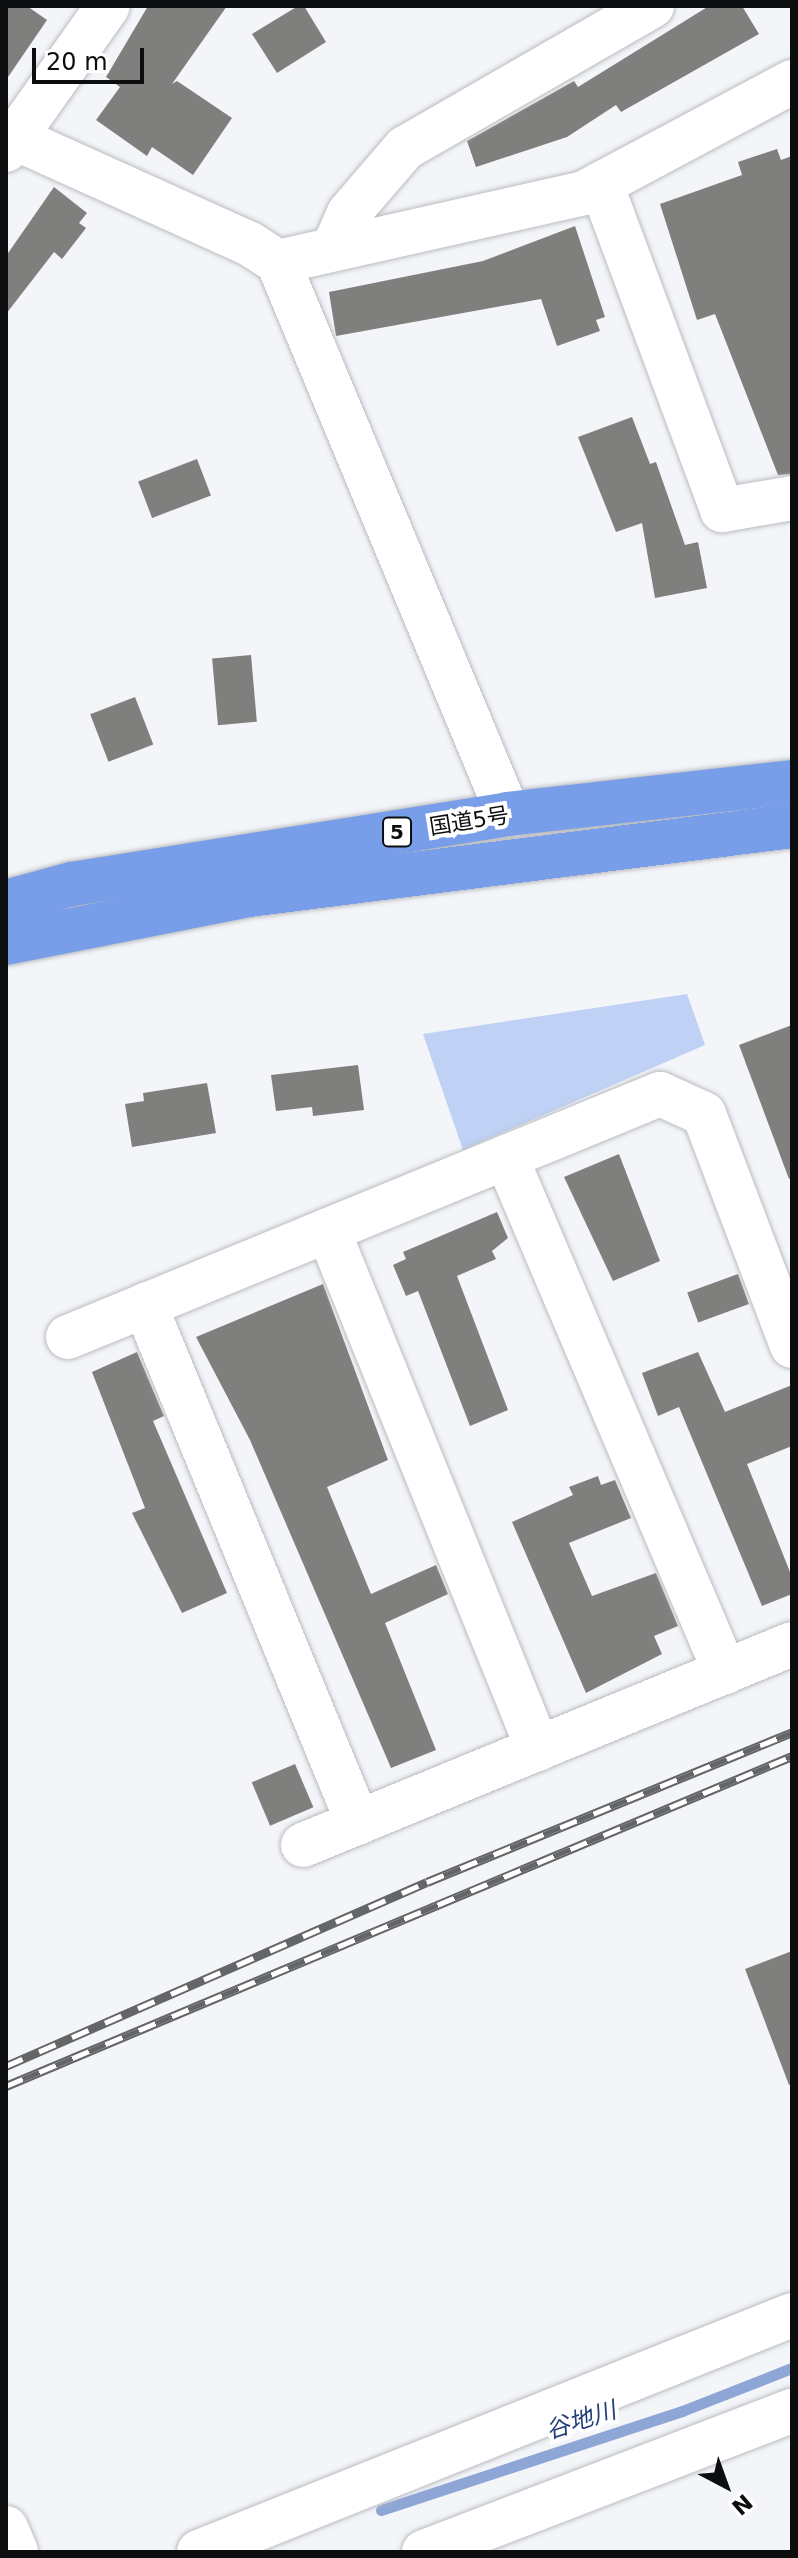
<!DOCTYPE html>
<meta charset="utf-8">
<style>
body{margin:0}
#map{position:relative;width:798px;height:2558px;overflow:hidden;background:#f3f5f9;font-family:"DejaVu Sans","Noto Sans JP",sans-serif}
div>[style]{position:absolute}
.green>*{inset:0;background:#bfd1f4}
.stream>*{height:11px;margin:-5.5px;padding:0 5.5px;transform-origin:5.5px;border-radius:5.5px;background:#8ea6d6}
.building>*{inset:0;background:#7f807d;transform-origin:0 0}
.roads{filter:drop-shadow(0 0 2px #babcc0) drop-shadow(0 0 2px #babcc0)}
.minor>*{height:44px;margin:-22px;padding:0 22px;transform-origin:22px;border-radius:22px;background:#fff}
.tertiary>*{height:44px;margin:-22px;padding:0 22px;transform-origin:22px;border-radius:22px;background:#fff}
.trunk>*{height:44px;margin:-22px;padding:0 22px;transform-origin:22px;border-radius:22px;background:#789eea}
.rail>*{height:9px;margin-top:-4.5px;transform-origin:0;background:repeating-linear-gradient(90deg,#fff 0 18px,#636567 0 36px);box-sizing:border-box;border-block:2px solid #636567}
span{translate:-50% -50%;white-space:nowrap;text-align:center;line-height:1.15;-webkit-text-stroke:8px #fff;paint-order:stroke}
.shield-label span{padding:2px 6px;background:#fff;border:2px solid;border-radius:6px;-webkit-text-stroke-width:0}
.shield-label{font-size:20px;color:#0c0d0e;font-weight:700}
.street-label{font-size:22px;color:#0c0d0e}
.water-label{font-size:24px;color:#233e79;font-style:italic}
.frame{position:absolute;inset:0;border:8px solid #0c0d0e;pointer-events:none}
.north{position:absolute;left:686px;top:2446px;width:80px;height:80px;-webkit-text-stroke:6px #fff;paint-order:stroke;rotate:139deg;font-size:22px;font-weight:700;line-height:32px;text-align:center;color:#0c0d0e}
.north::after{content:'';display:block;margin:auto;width:28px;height:36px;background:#0c0d0e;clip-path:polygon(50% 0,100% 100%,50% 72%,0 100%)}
.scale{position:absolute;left:32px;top:48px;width:112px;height:36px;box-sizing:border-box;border:4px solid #0c0d0e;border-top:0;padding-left:10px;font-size:24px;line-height:28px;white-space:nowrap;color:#0c0d0e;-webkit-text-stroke:6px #fff;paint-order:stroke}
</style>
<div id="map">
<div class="green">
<i style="clip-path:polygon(687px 994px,705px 1045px,463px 1150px,423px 1034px)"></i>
</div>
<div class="stream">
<i style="left:381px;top:2510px;width:317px;rotate:-18.2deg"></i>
<i style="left:682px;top:2411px;width:118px;rotate:-21.4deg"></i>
</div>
<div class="building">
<i style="clip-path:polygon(6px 6px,27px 6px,47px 20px,6px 80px)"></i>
<i style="clip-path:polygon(148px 6px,227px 6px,172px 84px,177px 81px,232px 118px,193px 175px,152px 147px,147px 156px,96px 120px,120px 87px,106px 77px)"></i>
<i style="clip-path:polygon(298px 6px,304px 6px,326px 42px,277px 73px,252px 34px)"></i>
<i style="clip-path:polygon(709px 6px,742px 6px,759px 34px,621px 112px,616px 105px,567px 137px,476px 167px,467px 141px,574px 81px,578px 87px)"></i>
<i style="clip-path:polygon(777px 149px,781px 160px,792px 156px,792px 474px,778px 475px,715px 314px,697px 320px,660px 204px,742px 175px,738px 162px)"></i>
<i style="clip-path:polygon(54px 187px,87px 213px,79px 223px,86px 228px,62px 259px,54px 252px,6px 314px,6px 256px)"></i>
<i style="clip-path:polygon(575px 226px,605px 317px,596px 320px,600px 331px,557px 346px,541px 299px,336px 336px,329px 292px,483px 261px)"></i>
<i style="clip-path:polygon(632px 417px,650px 464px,656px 462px,685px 545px,698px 542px,707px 588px,655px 598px,642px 523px,616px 532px,578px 437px)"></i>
<i style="left:197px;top:459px;width:39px;height:63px;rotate:69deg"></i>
<i style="left:251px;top:655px;width:67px;height:39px;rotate:85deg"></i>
<i style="left:135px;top:697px;width:51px;height:48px;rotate:69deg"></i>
<i style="clip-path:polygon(792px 1025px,792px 1178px,789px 1179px,739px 1045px)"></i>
<i style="clip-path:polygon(358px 1065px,364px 1110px,313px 1116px,312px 1107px,276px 1111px,271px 1075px)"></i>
<i style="clip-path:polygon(207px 1083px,216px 1133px,132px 1147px,125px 1104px,144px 1101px,143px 1093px)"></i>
<i style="clip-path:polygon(619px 1154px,660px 1261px,613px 1281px,564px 1177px)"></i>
<i style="clip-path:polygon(497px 1212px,508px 1238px,492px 1251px,496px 1259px,457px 1276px,508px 1410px,470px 1426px,418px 1291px,406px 1296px,393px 1265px,406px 1259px,403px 1252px)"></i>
<i style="left:738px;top:1274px;width:32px;height:54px;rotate:70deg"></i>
<i style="clip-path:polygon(323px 1284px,388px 1460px,327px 1487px,371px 1594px,436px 1565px,448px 1594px,385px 1623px,436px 1750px,391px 1768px,250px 1440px,196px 1337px)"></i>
<i style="clip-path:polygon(137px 1352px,164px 1416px,153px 1421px,227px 1593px,182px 1613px,132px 1513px,145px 1508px,92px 1372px)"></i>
<i style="clip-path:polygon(698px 1352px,725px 1412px,792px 1385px,792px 1446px,747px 1464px,792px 1577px,792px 1594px,762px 1606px,679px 1407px,658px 1416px,642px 1373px)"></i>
<i style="clip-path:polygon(598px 1476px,601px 1485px,615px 1480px,631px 1518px,569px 1543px,592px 1596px,656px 1573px,678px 1626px,654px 1636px,662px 1654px,586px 1693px,512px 1522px,573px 1495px,569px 1487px)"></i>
<i style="left:295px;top:1764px;width:47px;height:47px;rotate:67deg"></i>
<i style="clip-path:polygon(792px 1951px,792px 2084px,789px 2085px,745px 1969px)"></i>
</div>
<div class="roads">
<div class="minor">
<i style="left:15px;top:138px;width:258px;rotate:24.3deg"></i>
<i style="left:250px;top:244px;width:33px;rotate:33deg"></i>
<i style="left:278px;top:262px;width:598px;rotate:67.38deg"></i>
<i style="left:6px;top:150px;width:176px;rotate:-54.7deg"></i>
<i style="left:601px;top:184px;width:348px;rotate:69.6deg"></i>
<i style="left:722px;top:510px;width:71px;rotate:-9.7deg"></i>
<i style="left:278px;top:262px;width:314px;rotate:-12.7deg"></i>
<i style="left:584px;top:193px;width:236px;rotate:-28.1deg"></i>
<i style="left:506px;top:1157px;width:560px;rotate:66.96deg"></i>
<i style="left:328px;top:1230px;width:560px;rotate:67.97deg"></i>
<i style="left:145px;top:1305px;width:560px;rotate:67.65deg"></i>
<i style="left:68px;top:1337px;width:640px;rotate:-22.32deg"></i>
<i style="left:660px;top:1094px;width:48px;rotate:24.4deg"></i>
<i style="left:704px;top:1114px;width:248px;rotate:69.2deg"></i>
<i style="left:303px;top:1845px;width:529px;rotate:-22.34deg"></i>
<i style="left:6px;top:2528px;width:26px;rotate:67deg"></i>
<i style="left:199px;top:2552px;width:639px;rotate:-21.78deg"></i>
<i style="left:424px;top:2552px;width:394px;rotate:-21deg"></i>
</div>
<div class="tertiary">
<i style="left:333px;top:249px;width:39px;rotate:-66deg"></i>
<i style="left:349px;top:213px;width:86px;rotate:-49.3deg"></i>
<i style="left:405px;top:148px;width:285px;rotate:-29.9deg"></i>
</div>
<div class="trunk">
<i style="left:6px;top:902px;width:68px;rotate:-15.3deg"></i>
<i style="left:72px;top:884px;width:442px;rotate:-9.1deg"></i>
<i style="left:508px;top:814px;width:286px;rotate:-6.4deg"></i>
<i style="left:6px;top:943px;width:248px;rotate:-11.2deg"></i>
<i style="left:249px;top:895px;width:547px;rotate:-7.24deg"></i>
</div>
</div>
<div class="rail">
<i style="left:6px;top:2066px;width:459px;rotate:-23.6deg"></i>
<i style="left:427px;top:1882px;width:395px;rotate:-22.3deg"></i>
<i style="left:6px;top:2086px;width:852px;rotate:-22.77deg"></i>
</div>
<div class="shield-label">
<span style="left:397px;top:832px">5</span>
</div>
<div class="street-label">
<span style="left:469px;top:821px;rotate:-9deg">国道5号</span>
</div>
<div class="water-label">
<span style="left:581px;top:2421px;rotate:-18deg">谷地川</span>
</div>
<div class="frame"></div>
<div class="north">N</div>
<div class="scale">20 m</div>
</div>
